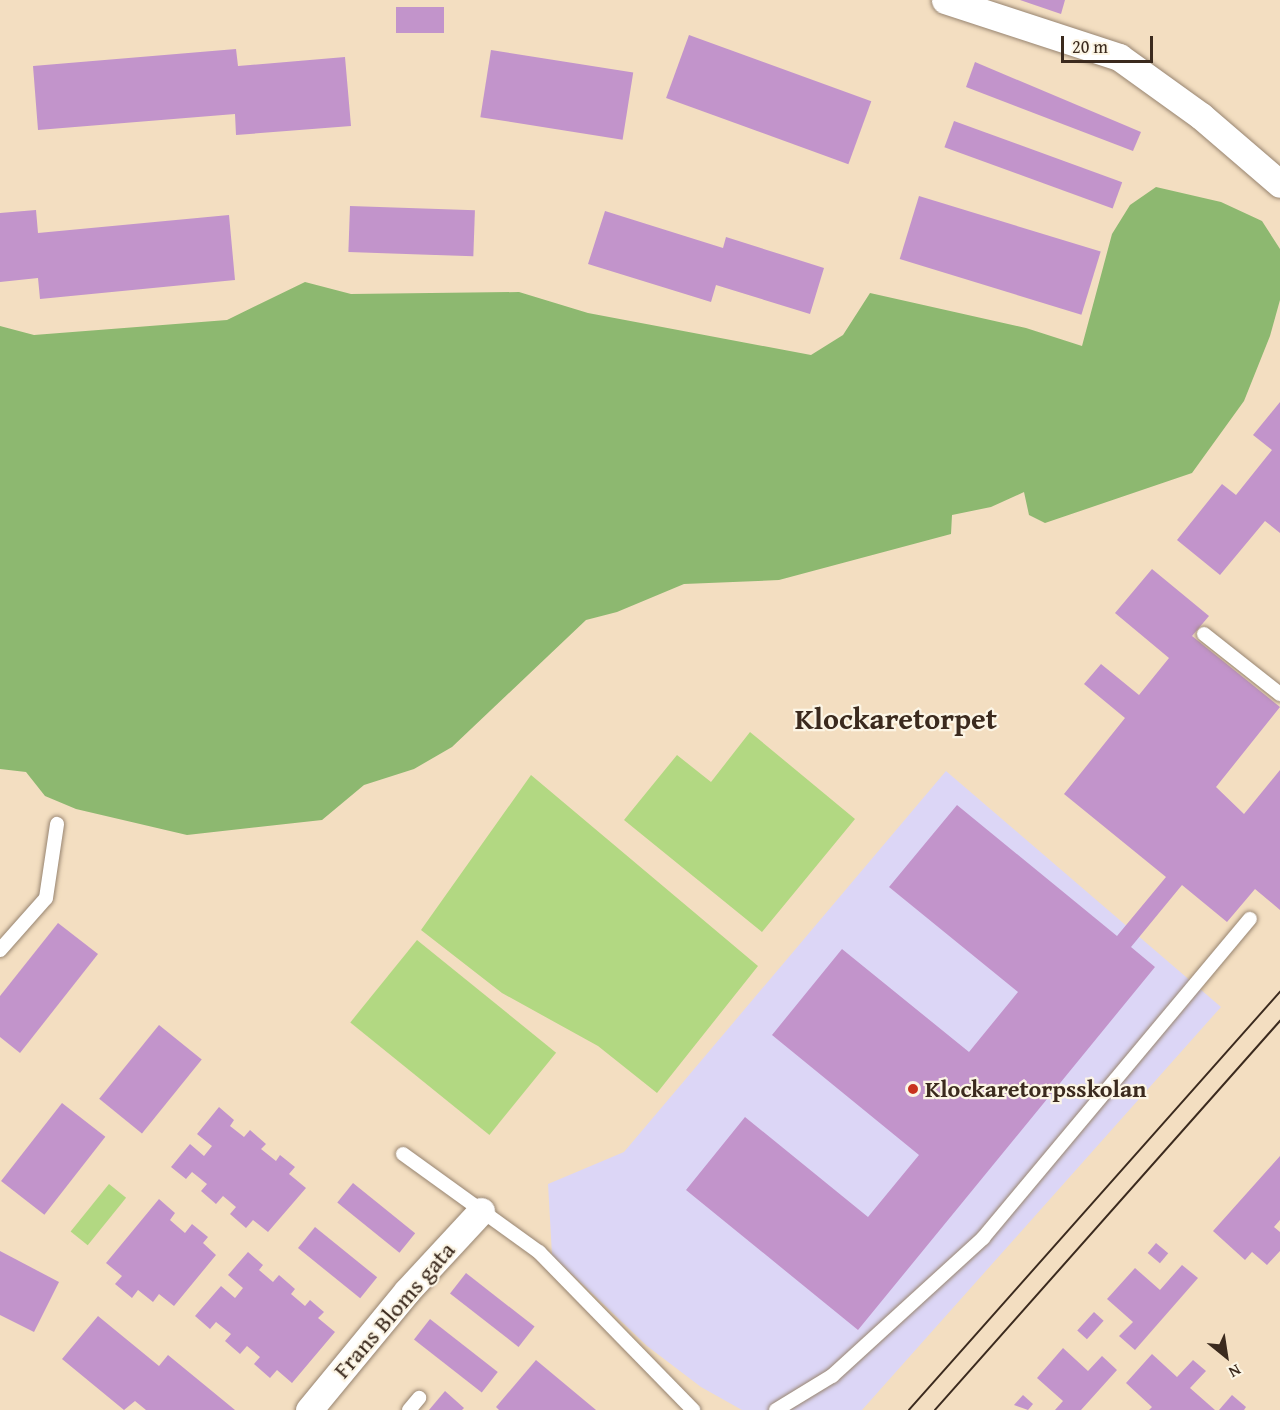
<!DOCTYPE html>
<style>
body{margin:0}
#map{position:relative;width:1280px;height:1410px;overflow:hidden;background:#f3dec1;font-family:"Gentium Book Plus",serif}
div>[style]{position:absolute}
.built>*{inset:0;background:#dcd6f6}
.green>*{inset:0;background:#b2d882;transform-origin:0 0}
.forest>*{inset:0;background:#8db870}
.building>*{inset:0;background:#c294cb;transform-origin:0 0}
.roads{filter:drop-shadow(0 0 2px #978470) drop-shadow(0 0 2px #978470)}
.lane>*{height:14px;margin:-7px;padding:0 7px;transform-origin:7px;border-radius:7px;background:#fff}
.street>*{height:27px;margin:-13.5px;padding:0 13.5px;transform-origin:13.5px;border-radius:13.5px;background:#fff}
.tram>*{height:1.5px;margin:-0.75px;padding:0 0.75px;transform-origin:0.75px;border-radius:0.75px;background:#3b2a1e}
.dots>*{width:16px;height:16px;translate:-50% -50%;box-sizing:border-box;border:3px solid #fcf5e5;border-radius:50%}
span{translate:-50% -50%;white-space:nowrap;text-align:center;line-height:1.15;-webkit-text-stroke:4.5px #fcf5e5;paint-order:stroke}
.poi-label{font-size:24px;color:#3b2a1e;font-weight:700}
.left{translate:0 -50%;text-align:left}
.street-label{font-size:24px;color:#3b2a1e}
.district-label{font-size:30px;color:#3b2a1e;font-weight:700}
.north{position:absolute;left:1196px;top:1326px;width:60px;height:60px;-webkit-text-stroke:4px #fcf5e5;paint-order:stroke;rotate:150deg;font-size:16px;font-weight:700;line-height:24px;text-align:center;color:#3b2a1e}
.north::after{content:'';display:block;margin:auto;width:21px;height:27px;background:#3b2a1e;clip-path:polygon(50% 0,100% 100%,50% 72%,0 100%)}
.scale{position:absolute;left:1061px;top:36px;width:92px;height:27px;box-sizing:border-box;border:3px solid #3b2a1e;border-top:0;padding-left:8px;font-size:18px;line-height:21px;white-space:nowrap;color:#3b2a1e;-webkit-text-stroke:4px #fcf5e5;paint-order:stroke}
</style>
<div id="map">
<div class="built">
<i style="clip-path:polygon(946px 771px,1221px 1007px,862px 1410px,742px 1410px,701px 1387px,647px 1346px,552px 1255px,548px 1184px,624px 1152px)"></i>
</div>
<div class="green">
<i style="clip-path:polygon(750px 732px,855px 819px,762px 932px,624px 820px,677px 755px,711px 782px)"></i>
<i style="clip-path:polygon(531px 775px,758px 966px,657px 1093px,598px 1046px,502px 993px,421px 930px)"></i>
<i style="left:417px;top:940px;width:179px;height:106px;rotate:39deg"></i>
<i style="left:109px;top:1184px;width:22px;height:61px;rotate:39deg"></i>
</div>
<div class="forest">
<i style="clip-path:polygon(1156px 187px,1221px 202px,1262px 221px,1280px 249px,1280px 300px,1270px 336px,1244px 401px,1192px 473px,1045px 523px,1029px 515px,1024px 492px,991px 507px,952px 515px,951px 534px,779px 580px,684px 584px,617px 612px,586px 620px,452px 747px,414px 769px,364px 785px,322px 820px,187px 835px,76px 809px,45px 796px,26px 772px,0 769px,0 326px,34px 335px,227px 320px,305px 282px,351px 294px,519px 292px,588px 313px,811px 355px,843px 335px,870px 293px,1026px 328px,1082px 346px,1112px 234px,1130px 205px)"></i>
</div>
<div class="building">
<i style="clip-path:polygon(1020px 0,1065px 0,1061px 14px)"></i>
<i style="left:396px;top:7px;width:48px;height:26px"></i>
<i style="left:689px;top:35px;width:194px;height:67px;rotate:20deg"></i>
<i style="clip-path:polygon(236px 49px,238px 66px,345px 57px,351px 126px,236px 135px,235px 114px,38px 130px,33px 66px)"></i>
<i style="left:491px;top:50px;width:144px;height:68px;rotate:9deg"></i>
<i style="clip-path:polygon(975px 62px,1141px 132px,1133px 151px,966px 87px)"></i>
<i style="left:954px;top:121px;width:179px;height:28px;rotate:20deg"></i>
<i style="left:919px;top:196px;width:190px;height:66px;rotate:17deg"></i>
<i style="left:350px;top:206px;width:125px;height:46px;rotate:2deg"></i>
<i style="clip-path:polygon(36px 210px,38px 233px,229px 215px,235px 280px,40px 299px,38px 278px,0 282px,0 213px)"></i>
<i style="clip-path:polygon(605px 211px,723px 248px,726px 237px,824px 268px,810px 314px,716px 285px,711px 302px,588px 264px)"></i>
<i style="clip-path:polygon(1280px 402px,1280px 533px,1265px 521px,1220px 575px,1177px 540px,1222px 484px,1236px 495px,1272px 450px,1253px 435px)"></i>
<i style="clip-path:polygon(1152px 569px,1209px 616px,1192px 636px,1280px 707px,1216px 787px,1244px 814px,1280px 770px,1280px 910px,1255px 889px,1227px 922px,1182px 885px,1131px 947px,1155px 967px,858px 1330px,686px 1190px,745px 1117px,868px 1217px,919px 1155px,772px 1035px,842px 949px,969px 1052px,1018px 992px,889px 887px,957px 805px,1117px 936px,1166px 877px,1064px 794px,1125px 718px,1084px 684px,1101px 664px,1139px 695px,1169px 658px,1115px 613px)"></i>
<i style="clip-path:polygon(58px 923px,98px 954px,20px 1053px,0 1037px,0 996px)"></i>
<i style="left:159px;top:1025px;width:55px;height:95px;rotate:39deg"></i>
<i style="left:62px;top:1103px;width:55px;height:99px;rotate:38deg"></i>
<i style="clip-path:polygon(219px 1107px,234px 1120px,230px 1126px,244px 1137px,250px 1130px,266px 1144px,261px 1149px,276px 1161px,280px 1155px,295px 1167px,289px 1174px,306px 1188px,268px 1232px,253px 1220px,246px 1228px,230px 1214px,236px 1207px,223px 1196px,216px 1204px,201px 1191px,207px 1184px,192px 1172px,186px 1179px,171px 1167px,190px 1144px,204px 1156px,212px 1146px,197px 1134px)"></i>
<i style="clip-path:polygon(1280px 1156px,1280px 1220px,1274px 1227px,1280px 1232px,1280px 1251px,1267px 1265px,1252px 1252px,1245px 1260px,1213px 1231px)"></i>
<i style="left:353px;top:1183px;width:80px;height:25px;rotate:39deg"></i>
<i style="clip-path:polygon(159px 1199px,175px 1213px,170px 1220px,185px 1233px,192px 1224px,208px 1237px,203px 1243px,216px 1255px,174px 1306px,159px 1294px,153px 1302px,138px 1290px,132px 1298px,115px 1284px,122px 1276px,106px 1263px)"></i>
<i style="left:315px;top:1227px;width:80px;height:27px;rotate:39deg"></i>
<i style="left:1156px;top:1243px;width:16px;height:13px;rotate:40deg"></i>
<i style="clip-path:polygon(0 1251px,59px 1282px,34px 1332px,0 1315px)"></i>
<i style="clip-path:polygon(248px 1252px,263px 1265px,259px 1270px,273px 1282px,279px 1275px,295px 1289px,291px 1294px,305px 1306px,310px 1300px,324px 1312px,318px 1318px,335px 1332px,292px 1383px,277px 1370px,270px 1378px,254px 1364px,260px 1357px,247px 1346px,240px 1354px,225px 1341px,231px 1334px,216px 1322px,210px 1329px,195px 1316px,221px 1286px,235px 1298px,243px 1288px,228px 1275px)"></i>
<i style="clip-path:polygon(1182px 1265px,1198px 1278px,1135px 1350px,1119px 1336px,1133px 1322px,1107px 1299px,1135px 1268px,1160px 1290px)"></i>
<i style="left:466px;top:1273px;width:87px;height:26px;rotate:38deg"></i>
<i style="left:1094px;top:1312px;width:13px;height:25px;rotate:42deg"></i>
<i style="clip-path:polygon(98px 1316px,159px 1366px,168px 1355px,235px 1410px,146px 1410px,135px 1401px,124px 1410px,62px 1359px)"></i>
<i style="left:430px;top:1319px;width:86px;height:26px;rotate:38deg"></i>
<i style="clip-path:polygon(1063px 1348px,1088px 1371px,1102px 1356px,1117px 1370px,1081px 1410px,1055px 1410px,1063px 1401px,1037px 1378px)"></i>
<i style="clip-path:polygon(1152px 1354px,1177px 1377px,1193px 1360px,1206px 1371px,1190px 1388px,1215px 1410px,1149px 1410px,1152px 1407px,1126px 1383px)"></i>
<i style="clip-path:polygon(536px 1360px,596px 1410px,499px 1410px,496px 1407px)"></i>
<i style="clip-path:polygon(445px 1391px,464px 1408px,462px 1410px,429px 1410px)"></i>
<i style="clip-path:polygon(1023px 1395px,1033px 1404px,1028px 1410px,1014px 1405px)"></i>
<i style="clip-path:polygon(1232px 1395px,1246px 1407px,1244px 1410px,1219px 1410px)"></i>
</div>
<div class="roads">
<div class="lane">
<i style="left:1204px;top:634px;width:97px;rotate:38.3deg"></i>
<i style="left:0;top:950px;width:69px;rotate:-48.5deg"></i>
<i style="left:46px;top:898px;width:75px;rotate:-81.5deg"></i>
<i style="left:403px;top:1154px;width:168px;rotate:35.8deg"></i>
<i style="left:539px;top:1252px;width:221px;rotate:45.7deg"></i>
<i style="left:409px;top:1410px;width:16px;rotate:-50deg"></i>
<i style="left:776px;top:1410px;width:66px;rotate:-31.3deg"></i>
<i style="left:832px;top:1376px;width:205px;rotate:-42.4deg"></i>
<i style="left:983px;top:1238px;width:416px;rotate:-50.1deg"></i>
</div>
<div class="street">
<i style="left:945px;top:0;width:183px;rotate:18.1deg"></i>
<i style="left:1119px;top:57px;width:101px;rotate:35.7deg"></i>
<i style="left:1201px;top:116px;width:104px;rotate:40.7deg"></i>
<i style="left:309px;top:1410px;width:154px;rotate:-50.5deg"></i>
<i style="left:407px;top:1291px;width:109px;rotate:-47.2deg"></i>
</div>
</div>
<div class="tram">
<i style="left:909px;top:1410px;width:559px;rotate:-48.41deg"></i>
<i style="left:935px;top:1410px;width:520px;rotate:-48.43deg"></i>
</div>
<div class="dots">
<i style="left:913px;top:1089px;background:#c8321e"></i>
</div>
<div class="poi-label">
<span class="left" style="left:925px;top:1089px">Klockaretorpsskolan</span>
</div>
<div class="street-label">
<span style="left:394px;top:1310px;rotate:-49deg">Frans Bloms gata</span>
</div>
<div class="district-label">
<span style="left:896px;top:718px">Klockaretorpet</span>
</div>
<div class="north">N</div>
<div class="scale">20 m</div>
</div>
